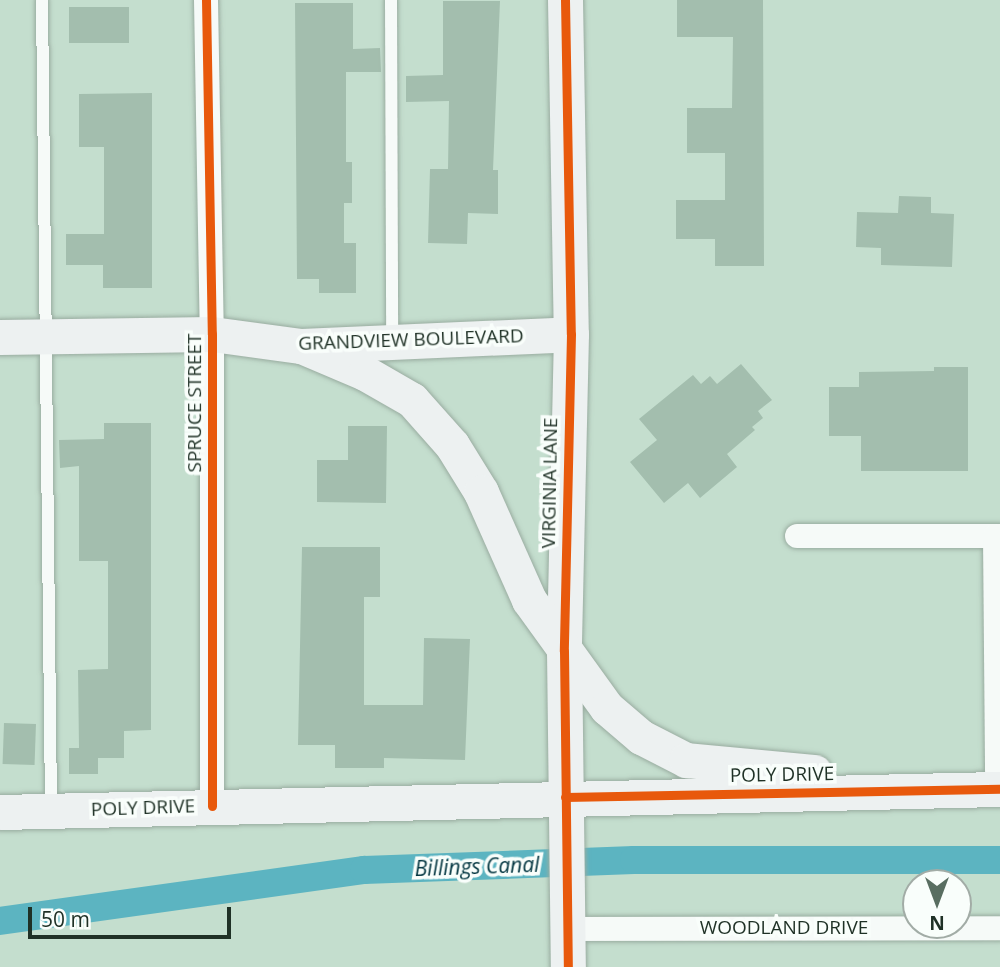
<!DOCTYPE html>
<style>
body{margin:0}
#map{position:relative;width:1000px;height:967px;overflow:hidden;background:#c4dece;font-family:"Open Sans",sans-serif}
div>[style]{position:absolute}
.canal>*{height:28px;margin:-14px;padding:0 14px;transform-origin:14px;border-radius:14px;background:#5cb4c1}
.building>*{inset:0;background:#a3beae;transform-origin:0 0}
.roads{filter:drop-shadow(0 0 2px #99aca0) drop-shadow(0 0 2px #99aca0)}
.lane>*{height:12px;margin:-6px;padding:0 6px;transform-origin:6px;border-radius:6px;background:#f6faf8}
.street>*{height:24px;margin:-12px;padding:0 12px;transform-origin:12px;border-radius:12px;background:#f6faf8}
.secondary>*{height:35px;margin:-17.5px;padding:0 17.5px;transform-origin:17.5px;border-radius:17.5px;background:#edf1f1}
.cycleway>*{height:9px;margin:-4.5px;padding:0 4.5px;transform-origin:4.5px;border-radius:4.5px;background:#e8590c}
span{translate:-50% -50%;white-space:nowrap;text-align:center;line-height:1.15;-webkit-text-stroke:7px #f9fefb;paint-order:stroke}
.street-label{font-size:19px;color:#1f3126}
.water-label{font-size:21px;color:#00343f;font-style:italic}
.north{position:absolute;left:902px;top:869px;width:70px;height:70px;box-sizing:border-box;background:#f9fefb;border:2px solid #a2aca6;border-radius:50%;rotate:180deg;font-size:19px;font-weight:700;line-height:28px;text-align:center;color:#1f3126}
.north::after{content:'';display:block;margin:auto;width:24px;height:32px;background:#596e61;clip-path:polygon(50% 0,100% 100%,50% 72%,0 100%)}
.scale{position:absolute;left:28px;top:907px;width:203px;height:32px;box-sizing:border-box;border:4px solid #1f3126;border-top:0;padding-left:9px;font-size:21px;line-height:24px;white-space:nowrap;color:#1f3126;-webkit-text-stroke:5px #f9fefb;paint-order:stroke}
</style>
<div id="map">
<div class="canal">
<i style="left:0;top:921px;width:368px;rotate:-8deg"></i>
<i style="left:364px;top:870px;width:270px;rotate:-2.1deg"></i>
<i style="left:634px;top:860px;width:366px"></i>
</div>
<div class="building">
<i style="clip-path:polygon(677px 0,763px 0,764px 266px,715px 266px,715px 239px,676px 239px,676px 200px,725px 200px,725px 153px,687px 153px,687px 108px,732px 108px,733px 37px,677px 37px)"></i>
<i style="clip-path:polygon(443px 1px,500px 1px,493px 170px,498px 170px,498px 214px,468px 213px,467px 244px,428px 243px,430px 169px,448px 169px,449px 101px,406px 102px,406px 76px,443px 75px)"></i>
<i style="clip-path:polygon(295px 3px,353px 3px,353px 49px,380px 48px,381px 72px,346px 72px,346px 162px,352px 162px,352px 203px,344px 203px,344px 243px,356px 243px,356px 293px,319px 293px,319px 279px,297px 279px)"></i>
<i style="left:129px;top:7px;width:36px;height:60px;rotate:90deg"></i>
<i style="clip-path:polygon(152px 93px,152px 288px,103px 288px,103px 265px,66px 265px,66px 234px,104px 234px,104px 147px,79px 147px,79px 94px)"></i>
<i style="clip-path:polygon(899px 196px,931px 197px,931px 213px,954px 214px,952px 267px,881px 265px,881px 248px,856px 247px,857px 212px,898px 213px)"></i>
<i style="clip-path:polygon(741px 364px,772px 400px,758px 411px,763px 418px,752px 427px,755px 430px,727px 454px,737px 467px,700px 498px,688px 483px,664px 503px,630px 462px,657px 440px,639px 419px,693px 375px,701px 384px,710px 376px,717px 384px)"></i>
<i style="clip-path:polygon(934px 367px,968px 367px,968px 471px,861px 471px,861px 436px,829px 436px,829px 387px,859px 387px,859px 372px,934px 371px)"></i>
<i style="clip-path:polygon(104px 423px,151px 423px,151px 730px,124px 731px,124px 758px,98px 758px,98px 774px,69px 774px,69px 748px,79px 748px,78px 670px,108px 669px,108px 561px,79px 561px,79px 466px,60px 468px,59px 440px,104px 439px)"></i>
<i style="clip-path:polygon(348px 426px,387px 426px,386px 503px,317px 502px,317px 460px,348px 460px)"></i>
<i style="clip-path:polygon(302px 547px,380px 547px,380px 597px,364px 597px,364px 705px,423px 705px,424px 638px,470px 639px,465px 760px,384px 758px,384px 768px,335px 768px,335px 745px,298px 745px)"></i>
<i style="left:4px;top:723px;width:32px;height:41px;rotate:2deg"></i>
</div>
<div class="roads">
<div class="lane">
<i style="left:42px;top:0;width:808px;rotate:89.36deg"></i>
<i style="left:391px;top:0;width:338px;rotate:89.8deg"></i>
</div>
<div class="street">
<i style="left:206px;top:0;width:334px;rotate:89deg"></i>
<i style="left:212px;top:334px;width:472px;rotate:90deg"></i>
<i style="left:797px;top:536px;width:203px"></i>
<i style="left:995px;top:536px;width:253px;rotate:89.5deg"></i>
<i style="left:568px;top:929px;width:432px;rotate:-0.1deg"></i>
</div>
<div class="secondary">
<i style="left:565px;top:0;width:334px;rotate:89deg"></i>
<i style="left:571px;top:334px;width:317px;rotate:91.3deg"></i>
<i style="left:564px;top:651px;width:316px;rotate:89.3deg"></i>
<i style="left:0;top:337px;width:212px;rotate:-0.8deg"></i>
<i style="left:212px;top:334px;width:90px;rotate:7.7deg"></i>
<i style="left:301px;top:346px;width:270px;rotate:-2.5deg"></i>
<i style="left:301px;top:346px;width:69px;rotate:22.9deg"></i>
<i style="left:365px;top:373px;width:54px;rotate:29.9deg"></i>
<i style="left:412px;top:400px;width:60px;rotate:48.4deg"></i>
<i style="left:452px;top:445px;width:55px;rotate:58.3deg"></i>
<i style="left:481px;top:492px;width:118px;rotate:66deg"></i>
<i style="left:529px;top:600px;width:133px;rotate:54.2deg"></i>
<i style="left:607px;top:708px;width:45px;rotate:40.5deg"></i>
<i style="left:641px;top:737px;width:51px;rotate:27.1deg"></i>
<i style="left:686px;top:760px;width:129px;rotate:5.4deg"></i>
<i style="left:0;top:812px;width:1000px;rotate:-1.32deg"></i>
</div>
</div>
<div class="cycleway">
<i style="left:206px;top:0;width:334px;rotate:89deg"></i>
<i style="left:212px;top:334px;width:472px;rotate:90deg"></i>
<i style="left:565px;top:0;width:334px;rotate:89deg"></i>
<i style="left:571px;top:334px;width:317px;rotate:91.3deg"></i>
<i style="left:564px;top:651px;width:316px;rotate:89.3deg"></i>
<i style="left:565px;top:797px;width:435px;rotate:-1.1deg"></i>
</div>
<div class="street-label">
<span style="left:411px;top:340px;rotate:-2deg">GRANDVIEW BOULEVARD</span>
<span style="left:195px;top:403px;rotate:-90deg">SPRUCE STREET</span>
<span style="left:550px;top:483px;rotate:-89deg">VIRGINIA LANE</span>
<span style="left:782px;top:775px;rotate:-1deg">POLY DRIVE</span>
<span style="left:143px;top:808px;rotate:-2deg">POLY DRIVE</span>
<span style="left:784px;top:928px">WOODLAND DRIVE</span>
</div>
<div class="water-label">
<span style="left:477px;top:866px;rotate:-2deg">Billings Canal</span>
</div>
<div class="north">N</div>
<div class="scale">50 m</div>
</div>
